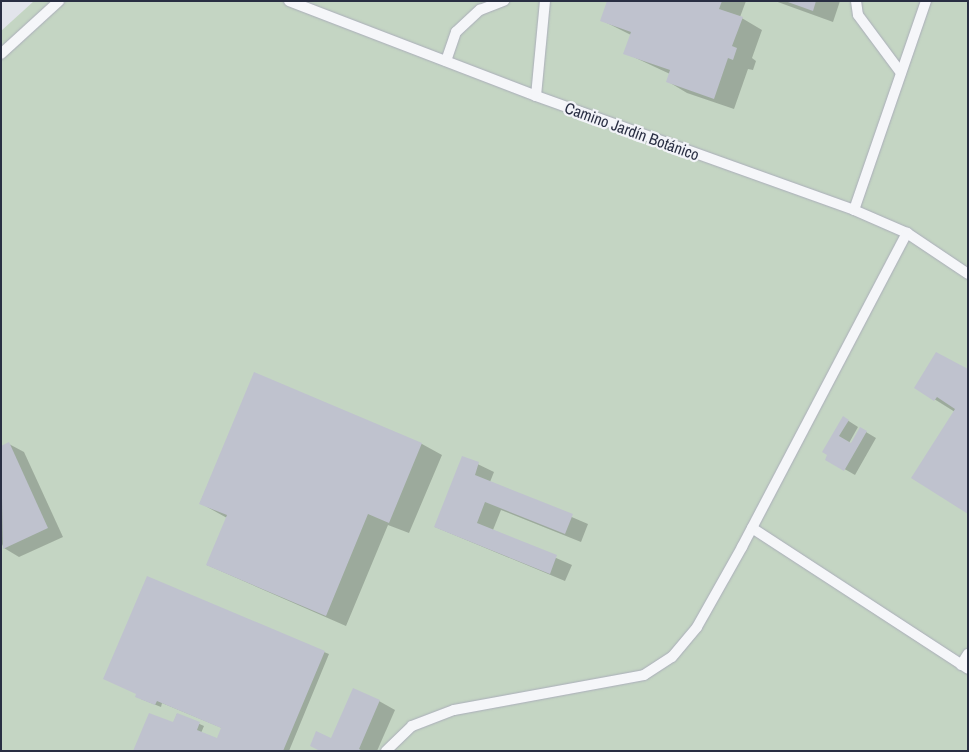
<!DOCTYPE html>
<meta charset="utf-8">
<style>
body{margin:0}
#map{position:relative;width:969px;height:752px;overflow:hidden;background:#e2e4eb;font-family:"Archivo Narrow",sans-serif}
div>[style]{position:absolute}
.green>*{inset:0;background:#c4d5c3}
.shadow>*{inset:0;background:#0003}
.building>*{inset:0;background:#bfc2ce}
.roads{filter:drop-shadow(0 0 1px #aaadb9) drop-shadow(0 0 1px #aaadb9)}
.service>*{height:10px;margin:-5px;padding:0 5px;transform-origin:5px;border-radius:5px;background:#f5f6f9}
span{translate:-50% -50%;white-space:nowrap;text-align:center;line-height:1.15;-webkit-text-stroke:4.5px #f2f3f8;paint-order:stroke}
.street-label{font-size:16px;color:#292e43}
.frame{position:absolute;inset:0;border:2px solid #292e43;pointer-events:none}
</style>
<div id="map">
<div class="green">
<i style="clip-path:polygon(34px 1px,968px 1px,968px 751px,1px 751px,1px 31px)"></i>
</div>
<div class="shadow">
<i style="clip-path:polygon(608px 1px,746px 1px,740px 17px,762px 30px,752px 58px,756px 61px,753px 70px,748px 69px,734px 109px,687px 93px,667px 81px,670px 74px,625px 53px,631px 35px,601px 20px)"></i>
<i style="clip-path:polygon(775px 1px,840px 1px,833px 22px)"></i>
<i style="clip-path:polygon(968px 372px,955px 412px,915px 387px)"></i>
<i style="clip-path:polygon(255px 374px,422px 444px,442px 455px,409px 533px,388px 525px,346px 626px,207px 565px,227px 518px,200px 503px)"></i>
<i style="clip-path:polygon(844px 418px,858px 427px,849px 443px,851px 444px,861px 429px,876px 438px,855px 475px,827px 459px)"></i>
<i style="clip-path:polygon(9px 444px,24px 452px,63px 537px,19px 557px,4px 548px,1px 542px,1px 447px)"></i>
<i style="clip-path:polygon(463px 457px,494px 472px,490px 482px,588px 524px,581px 542px,501px 510px,493px 530px,572px 565px,565px 581px,435px 527px)"></i>
<i style="clip-path:polygon(324px 652px,329px 654px,289px 751px,135px 751px,173px 724px,177px 714px,204px 726px,201px 733px,217px 740px,222px 728px,162px 703px,161px 707px,141px 699px)"></i>
<i style="clip-path:polygon(379px 701px,395px 710px,377px 751px,320px 751px)"></i>
</div>
<div class="building">
<i style="clip-path:polygon(607px 1px,722px 1px,719px 9px,743px 17px,732px 46px,737px 48px,733px 60px,728px 58px,714px 99px,666px 82px,670px 70px,623px 54px,631px 32px,600px 21px)"></i>
<i style="clip-path:polygon(785px 1px,816px 1px,813px 11px)"></i>
<i style="clip-path:polygon(936px 352px,968px 369px,968px 514px,911px 478px,955px 409px,937px 397px,934px 401px,914px 388px)"></i>
<i style="clip-path:polygon(254px 372px,422px 443px,389px 523px,368px 514px,326px 616px,206px 565px,227px 515px,199px 504px)"></i>
<i style="clip-path:polygon(843px 416px,849px 420px,839px 436px,851px 443px,860px 427px,867px 431px,844px 471px,825px 460px,827px 455px,822px 452px)"></i>
<i style="clip-path:polygon(9px 442px,48px 528px,3px 549px,1px 446px)"></i>
<i style="clip-path:polygon(462px 456px,479px 462px,475px 475px,573px 514px,565px 534px,485px 502px,477px 523px,557px 555px,550px 574px,434px 527px)"></i>
<i style="clip-path:polygon(147px 576px,325px 651px,283px 751px,133px 751px,149px 713px,173px 722px,177px 713px,200px 722px,197px 730px,217px 738px,221px 728px,157px 701px,155px 705px,135px 697px,136px 694px,103px 679px)"></i>
<i style="clip-path:polygon(353px 688px,380px 700px,359px 749px,363px 751px,320px 751px,310px 746px,316px 731px,331px 738px)"></i>
</div>
<div class="roads">
<div class="service">
<i style="left:289px;top:1px;width:265px;rotate:21deg"></i>
<i style="left:536px;top:96px;width:338px;rotate:19.7deg"></i>
<i style="left:854px;top:210px;width:58px;rotate:23.5deg"></i>
<i style="left:907px;top:233px;width:73px;rotate:33.9deg"></i>
<i style="left:856px;top:1px;width:14px;rotate:82deg"></i>
<i style="left:858px;top:15px;width:72px;rotate:53.4deg"></i>
<i style="left:1px;top:54px;width:79px;rotate:-42.4deg"></i>
<i style="left:446px;top:61px;width:31px;rotate:-71deg"></i>
<i style="left:456px;top:32px;width:33px;rotate:-43deg"></i>
<i style="left:480px;top:10px;width:26px;rotate:-21deg"></i>
<i style="left:536px;top:96px;width:95px;rotate:-84.6deg"></i>
<i style="left:854px;top:210px;width:221px;rotate:-71deg"></i>
<i style="left:752px;top:528px;width:258px;rotate:33.1deg"></i>
<i style="left:961px;top:665px;width:13px;rotate:-58deg"></i>
<i style="left:386px;top:751px;width:36px;rotate:-44deg"></i>
<i style="left:412px;top:726px;width:45px;rotate:-20.9deg"></i>
<i style="left:454px;top:710px;width:193px;rotate:-10.4deg"></i>
<i style="left:644px;top:675px;width:33px;rotate:-33deg"></i>
<i style="left:672px;top:657px;width:39px;rotate:-50deg"></i>
<i style="left:697px;top:627px;width:92px;rotate:-60.6deg"></i>
<i style="left:742px;top:547px;width:355px;rotate:-62.3deg"></i>
</div>
</div>
<div class="street-label">
<span style="left:632px;top:131px;rotate:20deg">Camino Jardín Botánico</span>
</div>
<div class="frame"></div>
</div>
